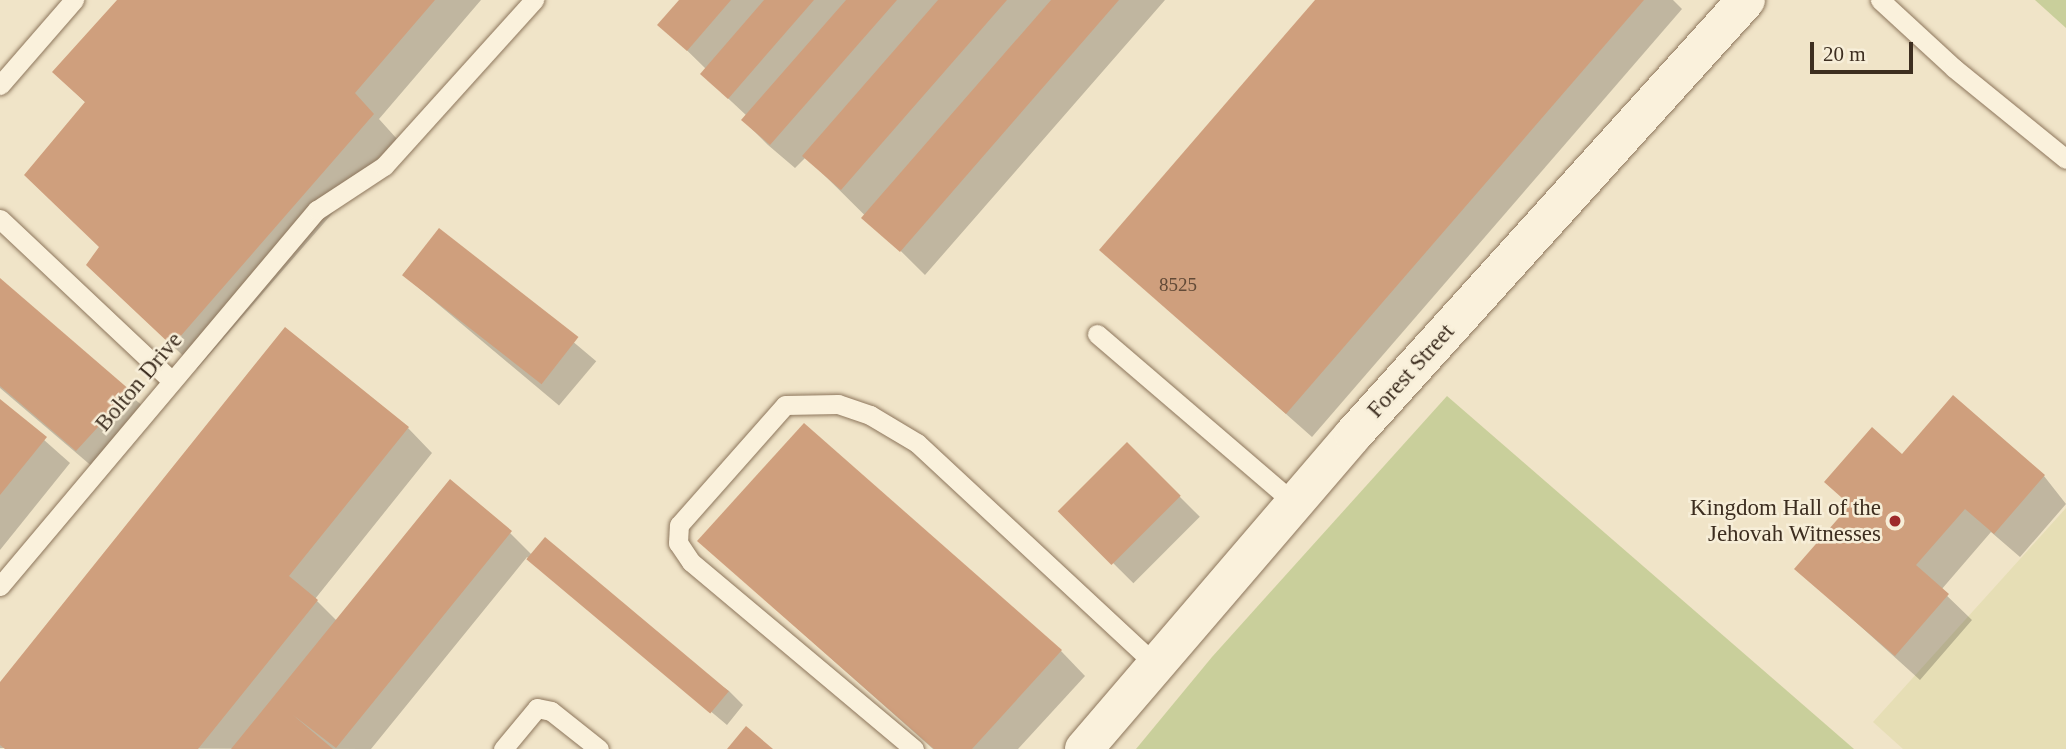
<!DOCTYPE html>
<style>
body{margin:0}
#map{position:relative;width:2066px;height:749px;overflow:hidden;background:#f0e4c8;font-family:"Times New Roman",serif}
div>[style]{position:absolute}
.farmland>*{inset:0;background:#e6deb5}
.green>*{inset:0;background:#c9cf9b}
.shadow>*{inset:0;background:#0003;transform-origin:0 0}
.building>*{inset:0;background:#cf9f7d;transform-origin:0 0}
.roads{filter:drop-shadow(0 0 2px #8d765c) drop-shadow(0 0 2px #8d765c)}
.lane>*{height:19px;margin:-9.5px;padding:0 9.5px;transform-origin:9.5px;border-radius:9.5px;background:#faf1dc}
.street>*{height:38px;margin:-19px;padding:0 19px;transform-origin:19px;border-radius:19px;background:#faf1dc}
.dots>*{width:19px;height:19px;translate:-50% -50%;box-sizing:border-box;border:4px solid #f7eed8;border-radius:50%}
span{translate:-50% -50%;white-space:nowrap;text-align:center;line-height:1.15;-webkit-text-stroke:5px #f7eed8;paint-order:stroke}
.number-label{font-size:19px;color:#624a37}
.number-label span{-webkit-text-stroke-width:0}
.street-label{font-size:23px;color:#3d2e20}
.poi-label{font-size:23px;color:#3d2e20}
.right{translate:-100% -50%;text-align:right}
.scale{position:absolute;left:1810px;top:42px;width:103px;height:32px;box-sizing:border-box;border:4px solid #3d2e20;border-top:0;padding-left:9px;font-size:21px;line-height:24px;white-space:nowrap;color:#3d2e20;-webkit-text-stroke:5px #f7eed8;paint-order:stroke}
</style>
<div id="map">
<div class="farmland">
<i style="clip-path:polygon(2066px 508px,2066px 749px,1903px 749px,1873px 722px)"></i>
</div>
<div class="green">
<i style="clip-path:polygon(2035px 0,2066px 0,2066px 28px)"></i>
<i style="clip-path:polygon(1447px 396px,1854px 749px,1136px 749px,1212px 657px)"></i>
</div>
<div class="shadow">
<i style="clip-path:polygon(119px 0,481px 0,379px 119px,397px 139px,197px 369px,113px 289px,101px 248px,86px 103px,54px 72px)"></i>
<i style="clip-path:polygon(681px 0,1165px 0,925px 275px,806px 157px,795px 168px,768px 145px,743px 120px,747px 116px,702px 74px,706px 69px,660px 24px)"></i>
<i style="clip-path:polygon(1317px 0,1673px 0,1682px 9px,1312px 437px,1101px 250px)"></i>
<i style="left:440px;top:230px;width:204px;height:58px;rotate:40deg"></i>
<i style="clip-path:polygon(0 280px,155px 417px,101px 474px,0 388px)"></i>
<i style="clip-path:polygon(1953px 397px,2044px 476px,2066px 504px,2020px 557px,1991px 532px,1941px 590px,1972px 620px,1920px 680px,1797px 569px,1851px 506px,1826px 481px,1902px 456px)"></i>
<i style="clip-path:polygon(0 401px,70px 463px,0 550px)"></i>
<i style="clip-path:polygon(408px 428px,432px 453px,315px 599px,337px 621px,510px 533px,532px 555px,729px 691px,743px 705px,727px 725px,527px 557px,371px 749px,0 748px,0 685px)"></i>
<i style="left:1127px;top:444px;width:103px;height:94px;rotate:45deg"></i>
<i style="clip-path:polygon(699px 541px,1061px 651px,1085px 676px,1018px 749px,933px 749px)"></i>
</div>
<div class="building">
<i style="clip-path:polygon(117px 0,435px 0,355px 93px,374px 114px,172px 346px,86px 265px,99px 247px,24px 175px,85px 102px,52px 72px)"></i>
<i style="clip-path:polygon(679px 0,731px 0,687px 51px,657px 25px)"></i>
<i style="clip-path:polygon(764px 0,814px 0,728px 99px,700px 74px)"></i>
<i style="clip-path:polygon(846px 0,897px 0,770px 145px,741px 120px)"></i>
<i style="clip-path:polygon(938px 0,1007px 0,841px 190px,802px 156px)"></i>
<i style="clip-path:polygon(1051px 0,1119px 0,900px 252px,861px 218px)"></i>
<i style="clip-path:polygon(1315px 0,1644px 0,1286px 414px,1099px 250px)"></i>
<i style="left:439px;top:228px;width:177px;height:60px;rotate:38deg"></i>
<i style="clip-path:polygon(0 278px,131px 391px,76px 451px,0 386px)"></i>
<i style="clip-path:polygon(285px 327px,409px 427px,289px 576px,318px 600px,198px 749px,5px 749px,0 745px,0 682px)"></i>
<i style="clip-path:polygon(1953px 395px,2045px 475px,1994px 534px,1965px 509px,1916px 565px,1949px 594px,1895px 656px,1794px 569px,1850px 505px,1824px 482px,1872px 427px,1902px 454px)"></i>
<i style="clip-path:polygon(0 399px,47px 437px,0 495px)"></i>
<i style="clip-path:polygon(804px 423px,1062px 650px,972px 749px,934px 749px,697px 541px)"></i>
<i style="left:1127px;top:442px;width:76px;height:98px;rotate:45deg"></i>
<i style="clip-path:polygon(450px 479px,512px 531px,336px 748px,293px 715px,333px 749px,231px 749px)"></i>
<i style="left:545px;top:537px;width:240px;height:29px;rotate:40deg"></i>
<i style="clip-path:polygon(746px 726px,773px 749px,727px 749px)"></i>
</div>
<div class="roads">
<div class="lane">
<i style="left:1880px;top:0;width:100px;rotate:42.6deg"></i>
<i style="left:1954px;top:68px;width:144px;rotate:39.1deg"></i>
<i style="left:0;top:85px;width:113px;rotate:-49deg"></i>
<i style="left:0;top:219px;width:235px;rotate:43.3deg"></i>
<i style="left:1097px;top:334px;width:260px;rotate:40.6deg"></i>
<i style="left:0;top:586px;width:492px;rotate:-49.9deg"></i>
<i style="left:317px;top:210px;width:80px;rotate:-33.3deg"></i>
<i style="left:384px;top:166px;width:224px;rotate:-47.9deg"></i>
<i style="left:503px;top:749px;width:53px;rotate:-50.3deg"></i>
<i style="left:537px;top:708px;width:14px;rotate:12deg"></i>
<i style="left:551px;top:711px;width:61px;rotate:38.4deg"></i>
<i style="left:914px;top:749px;width:291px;rotate:-140deg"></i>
<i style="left:691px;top:562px;width:23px;rotate:-124deg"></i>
<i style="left:678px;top:543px;width:18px;rotate:-87deg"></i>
<i style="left:679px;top:525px;width:160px;rotate:-48.5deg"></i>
<i style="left:785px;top:405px;width:53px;rotate:-1.1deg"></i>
<i style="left:838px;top:404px;width:34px;rotate:19deg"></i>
<i style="left:870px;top:415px;width:55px;rotate:30.8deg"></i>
<i style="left:917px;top:443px;width:326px;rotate:42.9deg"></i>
</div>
<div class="street">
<i style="left:1084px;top:749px;width:413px;rotate:-49.4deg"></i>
<i style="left:1353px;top:435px;width:586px;rotate:-47.9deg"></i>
</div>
</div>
<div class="dots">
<i style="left:1895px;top:521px;background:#9e2a2b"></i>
</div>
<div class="number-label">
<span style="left:1178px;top:285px">8525</span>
</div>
<div class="street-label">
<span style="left:1411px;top:371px;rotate:-48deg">Forest Street</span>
<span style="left:139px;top:382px;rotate:-50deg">Bolton Drive</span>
</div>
<div class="poi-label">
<span class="right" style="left:1881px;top:521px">Kingdom Hall of the<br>Jehovah Witnesses</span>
</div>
<div class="scale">20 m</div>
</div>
